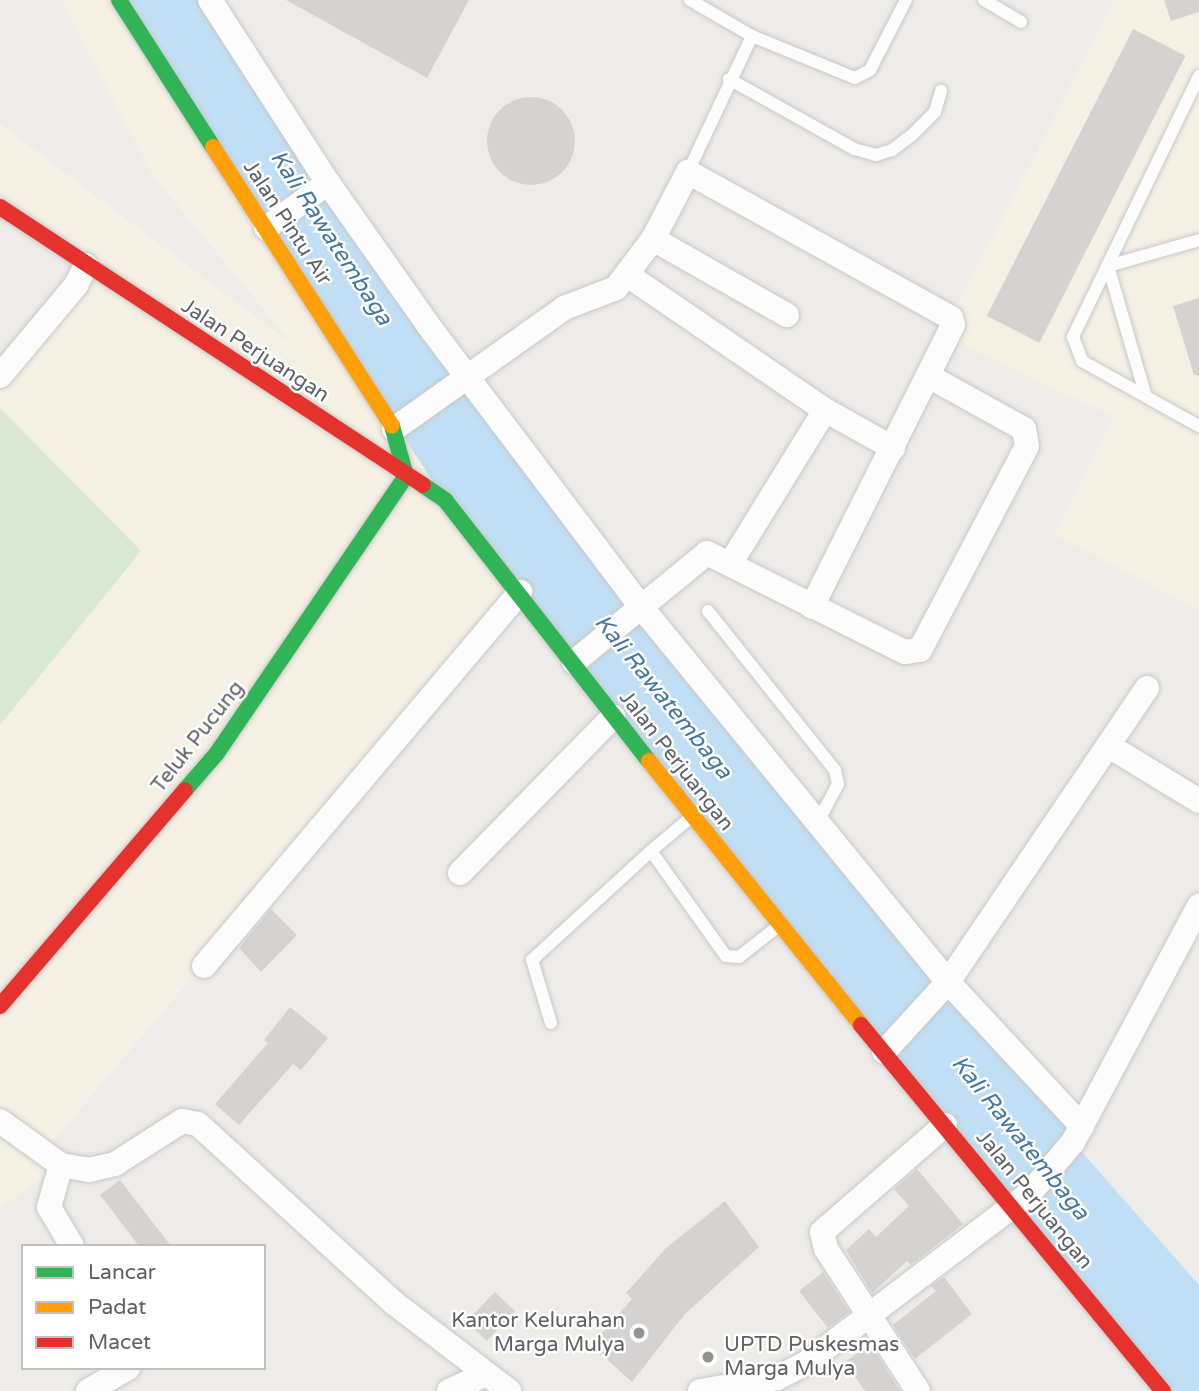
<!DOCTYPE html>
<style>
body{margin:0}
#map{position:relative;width:1199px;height:1391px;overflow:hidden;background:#edece9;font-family:"Varela Round",sans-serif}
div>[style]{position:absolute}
.commercial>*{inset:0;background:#f5f0e4}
.green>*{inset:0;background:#d8e8d5}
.water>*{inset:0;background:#c0dff4}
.building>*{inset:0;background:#d4d3d2;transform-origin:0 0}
.round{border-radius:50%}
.roads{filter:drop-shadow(0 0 2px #c8c8c8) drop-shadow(0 0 2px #c8c8c8)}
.lane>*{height:12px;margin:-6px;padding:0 6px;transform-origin:6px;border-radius:6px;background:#fcfcfc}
.street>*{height:24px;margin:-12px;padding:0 12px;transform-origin:12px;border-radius:12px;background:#fcfcfc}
.fast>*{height:16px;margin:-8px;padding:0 8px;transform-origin:8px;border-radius:8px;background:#30b455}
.slow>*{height:16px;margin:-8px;padding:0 8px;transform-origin:8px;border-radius:8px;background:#ff9f0a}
.jam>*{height:16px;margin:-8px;padding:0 8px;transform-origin:8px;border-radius:8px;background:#e5322d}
.dots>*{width:19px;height:19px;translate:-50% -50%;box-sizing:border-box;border:4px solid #fff;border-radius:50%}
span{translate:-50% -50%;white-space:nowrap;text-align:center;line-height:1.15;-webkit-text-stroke:5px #fff;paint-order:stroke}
.street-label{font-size:21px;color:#5e6266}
.poi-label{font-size:21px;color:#5e6266}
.right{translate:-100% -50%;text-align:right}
.left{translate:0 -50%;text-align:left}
.water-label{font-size:23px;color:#4676a2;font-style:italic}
.legend{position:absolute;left:21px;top:1244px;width:245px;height:126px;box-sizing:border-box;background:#fff;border:2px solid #bfc0c2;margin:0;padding:9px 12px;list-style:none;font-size:21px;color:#5e6266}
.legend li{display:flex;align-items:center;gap:14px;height:35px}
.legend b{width:35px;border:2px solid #bfc0c2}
</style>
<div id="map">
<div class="commercial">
<i style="clip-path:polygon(62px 0,119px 0,520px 592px,42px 1154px,61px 1165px,0 1208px,0 376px,86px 265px,0 207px,0 124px,292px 344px,150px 172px)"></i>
<i style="clip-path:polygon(1114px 0,1199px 0,1199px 609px,1054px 535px,1114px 417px,942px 335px)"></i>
</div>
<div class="green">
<i style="clip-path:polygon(0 408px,141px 551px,0 725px)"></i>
</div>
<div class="water">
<i style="clip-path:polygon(119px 0,210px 0,642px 608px,1082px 1126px,1073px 1142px,1199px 1285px,1199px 1391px,1163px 1391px,445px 500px)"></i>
</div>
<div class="building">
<i style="clip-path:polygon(286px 0,469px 0,427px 78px)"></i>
<i style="clip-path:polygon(1164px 0,1199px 0,1199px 12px,1171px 21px)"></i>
<i style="left:1133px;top:29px;width:59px;height:322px;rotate:27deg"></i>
<i class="round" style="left:487px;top:97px;width:88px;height:88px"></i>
<i style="clip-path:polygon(1199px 298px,1199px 375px,1194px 375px,1173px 306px)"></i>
<i style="clip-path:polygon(271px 909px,297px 935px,261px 972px,239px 948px)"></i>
<i style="clip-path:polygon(290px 1007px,328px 1038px,301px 1070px,293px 1064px,239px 1125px,215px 1104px,268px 1043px,264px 1040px)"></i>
<i style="clip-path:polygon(917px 1169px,963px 1224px,911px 1265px,907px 1261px,872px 1293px,846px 1250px,869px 1229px,876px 1237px,909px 1206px,894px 1189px)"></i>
<i style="clip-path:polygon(120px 1180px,171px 1246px,139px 1246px,100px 1195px)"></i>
<i style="clip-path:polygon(725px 1201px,759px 1247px,685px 1314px,632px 1382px,591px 1345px,632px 1299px,626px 1293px,666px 1248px)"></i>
<i style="clip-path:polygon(823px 1272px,849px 1312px,828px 1328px,799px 1291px)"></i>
<i style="clip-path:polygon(944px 1277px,972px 1314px,915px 1359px,893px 1325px,936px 1291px,931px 1286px)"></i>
<i style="left:495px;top:1292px;width:28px;height:41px;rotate:44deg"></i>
<i style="clip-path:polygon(870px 1344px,900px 1391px,865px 1391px,845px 1362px)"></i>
</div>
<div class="roads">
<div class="lane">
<i style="left:690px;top:0;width:72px;rotate:30.1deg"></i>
<i style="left:752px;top:36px;width:111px;rotate:22.2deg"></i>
<i style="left:855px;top:78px;width:17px;rotate:-28deg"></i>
<i style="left:870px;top:70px;width:79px;rotate:-62.8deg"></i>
<i style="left:984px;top:0;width:43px;rotate:30.7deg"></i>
<i style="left:1199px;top:76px;width:290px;rotate:115.8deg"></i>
<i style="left:1073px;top:337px;width:26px;rotate:69deg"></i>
<i style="left:1082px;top:361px;width:134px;rotate:29.1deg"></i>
<i style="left:729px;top:79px;width:143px;rotate:29.2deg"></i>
<i style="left:854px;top:149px;width:23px;rotate:15deg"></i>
<i style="left:876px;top:155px;width:17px;rotate:-17deg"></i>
<i style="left:892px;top:150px;width:26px;rotate:-37deg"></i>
<i style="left:913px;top:134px;width:31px;rotate:-45deg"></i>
<i style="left:935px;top:112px;width:22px;rotate:-74deg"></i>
<i style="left:688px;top:172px;width:150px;rotate:-64.8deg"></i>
<i style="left:1108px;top:266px;width:136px;rotate:73.8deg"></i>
<i style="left:1108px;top:266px;width:95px;rotate:-15.9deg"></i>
<i style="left:708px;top:611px;width:203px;rotate:51.4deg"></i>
<i style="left:835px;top:770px;width:14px;rotate:78deg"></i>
<i style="left:838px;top:784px;width:40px;rotate:118deg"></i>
<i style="left:690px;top:818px;width:51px;rotate:139.8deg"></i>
<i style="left:651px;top:851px;width:129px;rotate:54.5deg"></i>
<i style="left:726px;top:956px;width:13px;rotate:4deg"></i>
<i style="left:739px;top:957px;width:47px;rotate:-38.1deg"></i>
<i style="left:551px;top:1023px;width:66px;rotate:-106.8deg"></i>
<i style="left:532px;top:960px;width:161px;rotate:-42.5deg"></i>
</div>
<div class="street">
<i style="left:210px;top:0;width:218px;rotate:57.2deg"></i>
<i style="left:328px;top:183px;width:174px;rotate:54.8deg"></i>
<i style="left:428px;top:325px;width:355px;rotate:52.9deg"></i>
<i style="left:642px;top:608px;width:483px;rotate:50.7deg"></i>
<i style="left:948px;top:982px;width:197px;rotate:47.1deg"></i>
<i style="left:266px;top:228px;width:77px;rotate:-36deg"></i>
<i style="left:653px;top:239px;width:154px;rotate:29.6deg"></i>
<i style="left:629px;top:276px;width:237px;rotate:34.4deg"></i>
<i style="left:825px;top:410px;width:78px;rotate:29.2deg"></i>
<i style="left:0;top:376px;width:119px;rotate:-50.1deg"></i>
<i style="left:76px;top:285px;width:22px;rotate:-63deg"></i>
<i style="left:394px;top:429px;width:209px;rotate:-35.4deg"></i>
<i style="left:564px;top:308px;width:56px;rotate:-21deg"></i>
<i style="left:616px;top:288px;width:61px;rotate:-52.9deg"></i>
<i style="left:653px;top:239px;width:76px;rotate:-62.4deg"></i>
<i style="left:688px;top:172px;width:301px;rotate:29deg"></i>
<i style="left:951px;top:318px;width:7px;rotate:74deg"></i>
<i style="left:953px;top:325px;width:315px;rotate:116.6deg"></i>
<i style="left:730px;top:564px;width:181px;rotate:-58.3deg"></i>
<i style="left:574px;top:662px;width:172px;rotate:-39.3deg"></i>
<i style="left:707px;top:553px;width:221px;rotate:26.6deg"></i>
<i style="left:905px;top:652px;width:15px;rotate:-8deg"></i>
<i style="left:920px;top:650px;width:230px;rotate:-62.3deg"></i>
<i style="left:1027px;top:446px;width:17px;rotate:-100deg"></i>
<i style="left:1024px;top:429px;width:107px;rotate:-151deg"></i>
<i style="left:1109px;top:746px;width:105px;rotate:31.4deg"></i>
<i style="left:460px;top:873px;width:219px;rotate:-45.6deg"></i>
<i style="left:204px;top:966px;width:490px;rotate:-49.8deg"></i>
<i style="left:884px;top:1052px;width:95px;rotate:-47.6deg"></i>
<i style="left:948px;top:982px;width:355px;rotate:-55.9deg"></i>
<i style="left:0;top:1121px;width:75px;rotate:35.8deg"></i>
<i style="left:61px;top:1165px;width:28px;rotate:10deg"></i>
<i style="left:89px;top:1170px;width:27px;rotate:-13deg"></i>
<i style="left:115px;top:1164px;width:80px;rotate:-32.7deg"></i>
<i style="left:182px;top:1121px;width:16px;rotate:11deg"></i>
<i style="left:198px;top:1124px;width:265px;rotate:42.4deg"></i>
<i style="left:394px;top:1303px;width:145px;rotate:37.4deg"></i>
<i style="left:61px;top:1165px;width:44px;rotate:105.9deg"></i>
<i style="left:49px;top:1207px;width:45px;rotate:59.5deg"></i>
<i style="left:88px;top:1391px;width:46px;rotate:-29.9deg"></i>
<i style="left:449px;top:1391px;width:41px;rotate:-24.7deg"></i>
<i style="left:700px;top:1391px;width:78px;rotate:-9.6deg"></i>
<i style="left:777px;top:1378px;width:33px;rotate:-27deg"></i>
<i style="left:806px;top:1363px;width:283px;rotate:-37.2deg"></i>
<i style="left:1031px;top:1192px;width:65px;rotate:-50deg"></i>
<i style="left:1073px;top:1142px;width:268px;rotate:-61.9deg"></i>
<i style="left:918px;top:1391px;width:169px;rotate:-122.9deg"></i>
<i style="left:826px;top:1249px;width:17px;rotate:-103deg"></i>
<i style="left:822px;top:1232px;width:163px;rotate:-41deg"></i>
</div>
<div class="fast">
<i style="left:119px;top:0;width:174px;rotate:57.4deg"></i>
<i style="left:423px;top:485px;width:27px;rotate:34deg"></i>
<i style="left:445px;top:500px;width:331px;rotate:52deg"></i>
<i style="left:185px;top:790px;width:49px;rotate:-49.1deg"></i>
<i style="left:217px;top:753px;width:335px;rotate:-55.7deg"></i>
<i style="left:406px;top:476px;width:52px;rotate:-105.6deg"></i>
</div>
<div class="slow">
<i style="left:213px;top:147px;width:331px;rotate:57.3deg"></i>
<i style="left:649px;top:761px;width:339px;rotate:51.2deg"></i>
</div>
<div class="jam">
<i style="left:0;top:207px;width:506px;rotate:33.31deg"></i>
<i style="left:0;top:1006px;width:284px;rotate:-49.4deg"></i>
<i style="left:861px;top:1025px;width:475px;rotate:50.5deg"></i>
</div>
</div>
<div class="dots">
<i style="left:639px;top:1333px;background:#909294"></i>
<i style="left:708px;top:1357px;background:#909294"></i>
</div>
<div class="street-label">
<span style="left:287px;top:223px;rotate:57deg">Jalan Pintu Air</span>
<span style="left:255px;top:351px;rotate:33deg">Jalan Perjuangan</span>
<span style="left:198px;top:737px;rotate:-52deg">Teluk Pucung</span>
<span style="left:676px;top:761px;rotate:52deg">Jalan Perjuangan</span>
<span style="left:1034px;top:1200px;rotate:51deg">Jalan Perjuangan</span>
</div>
<div class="poi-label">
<span class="right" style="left:625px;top:1333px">Kantor Kelurahan<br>Marga Mulya</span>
<span class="left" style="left:724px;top:1357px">UPTD Puskesmas<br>Marga Mulya</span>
</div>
<div class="water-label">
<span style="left:331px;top:238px;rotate:57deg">Kali Rawatembaga</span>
<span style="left:663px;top:697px;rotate:51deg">Kali Rawatembaga</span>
<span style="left:1020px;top:1138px;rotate:51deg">Kali Rawatembaga</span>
</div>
<ul class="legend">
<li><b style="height:9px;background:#30b455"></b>Lancar</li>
<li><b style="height:9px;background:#ff9f0a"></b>Padat</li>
<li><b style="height:9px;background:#e5322d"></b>Macet</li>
</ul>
</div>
